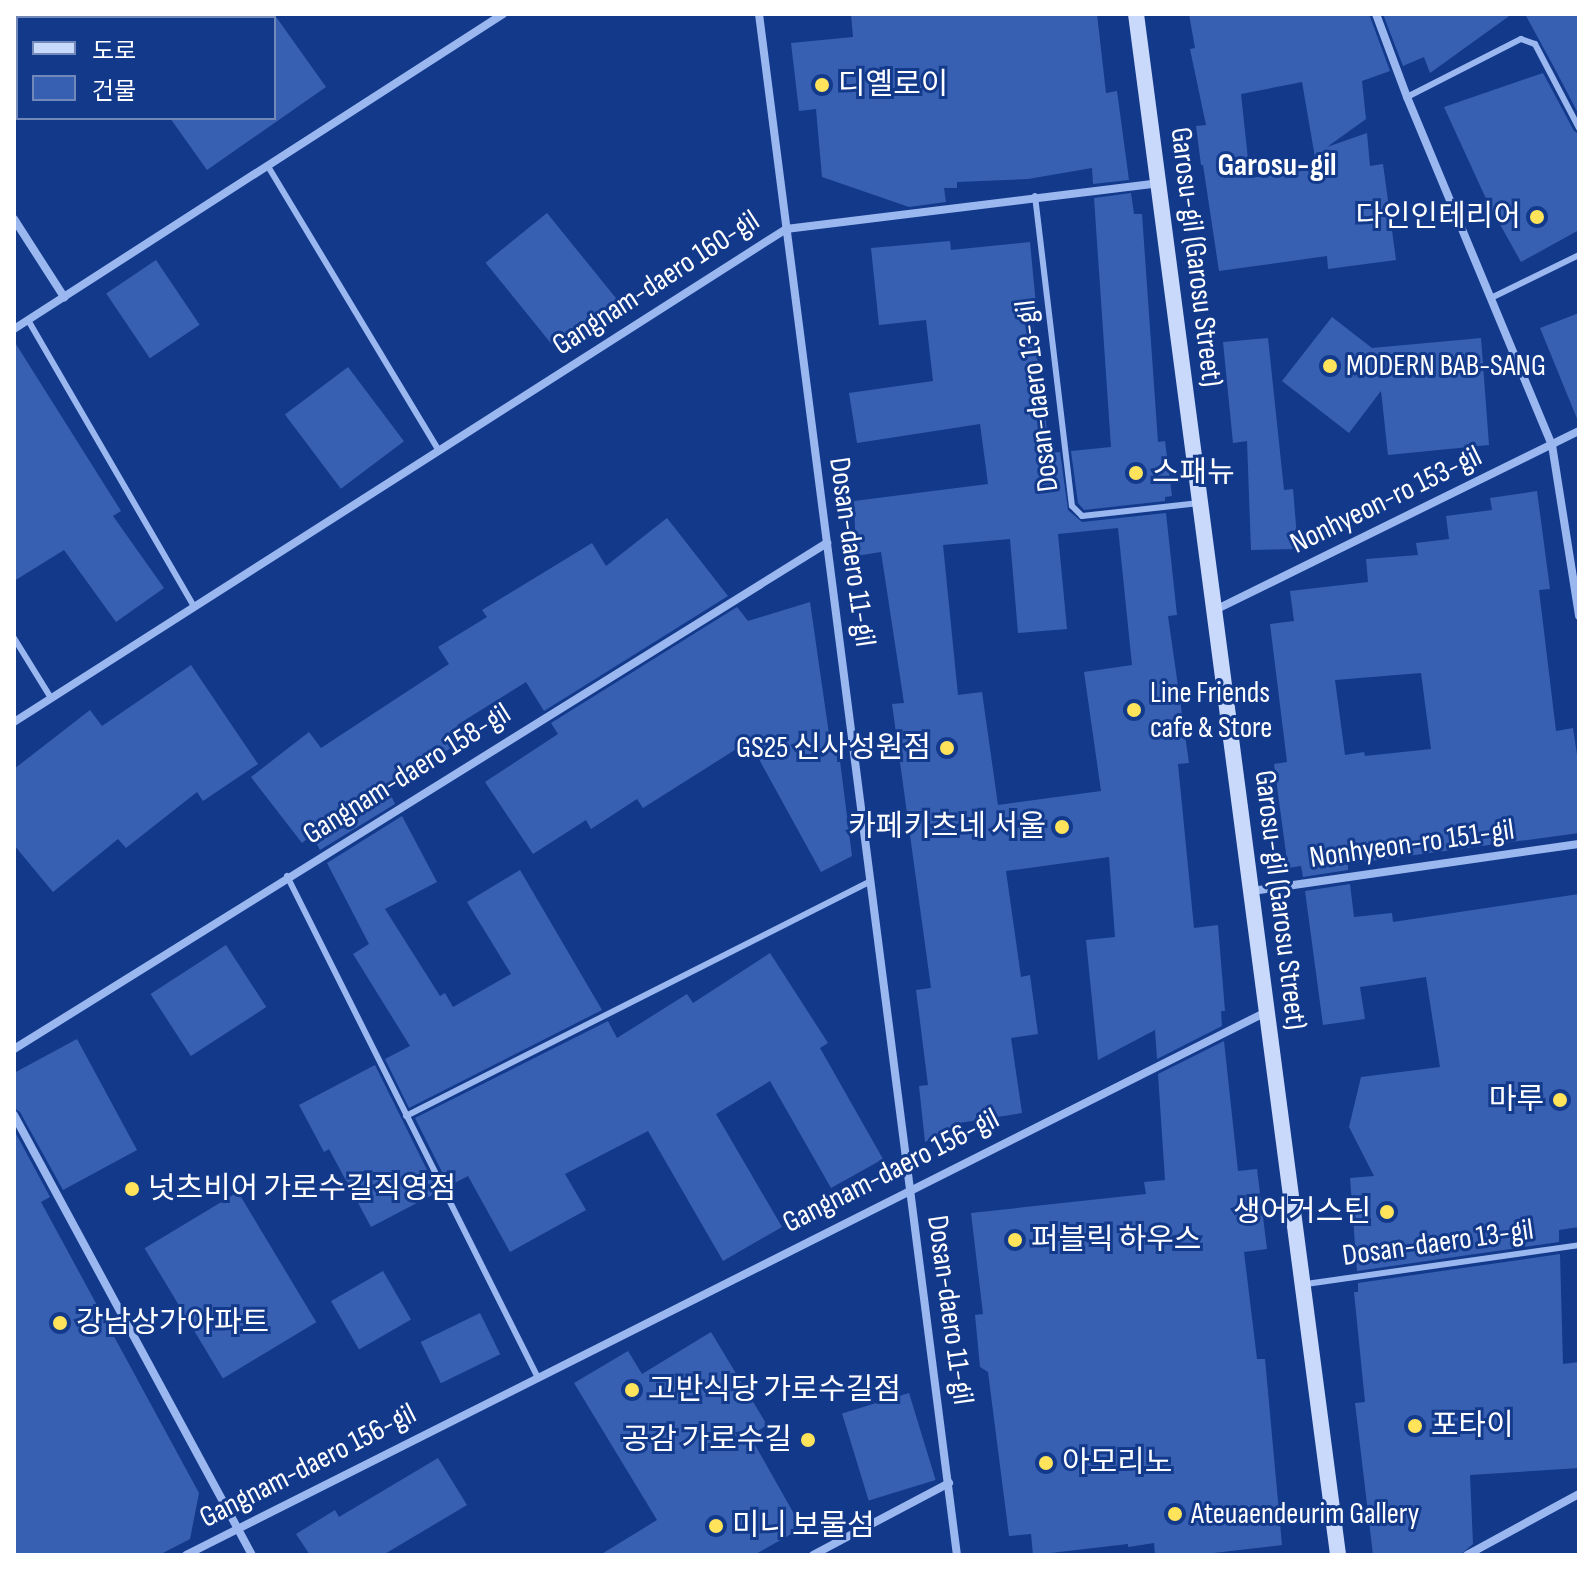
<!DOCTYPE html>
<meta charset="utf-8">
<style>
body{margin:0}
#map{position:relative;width:1593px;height:1569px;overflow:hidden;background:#13398b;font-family:"Sofia Sans Condensed","Noto Sans KR",sans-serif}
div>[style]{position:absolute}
.building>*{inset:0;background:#3760b3;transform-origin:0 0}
.lane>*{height:6px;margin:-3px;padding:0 3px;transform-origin:3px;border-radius:3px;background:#9bb7f0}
.street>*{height:8px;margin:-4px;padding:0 4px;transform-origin:4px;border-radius:4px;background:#9bb7f0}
.secondary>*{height:16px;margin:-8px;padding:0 8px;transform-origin:8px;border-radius:8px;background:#c9d9fb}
.dots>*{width:22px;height:22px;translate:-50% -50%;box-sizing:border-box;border:4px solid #13398b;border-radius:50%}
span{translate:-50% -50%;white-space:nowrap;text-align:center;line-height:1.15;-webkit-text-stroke:6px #13398b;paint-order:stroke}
.poi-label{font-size:30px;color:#fff}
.left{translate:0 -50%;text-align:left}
.right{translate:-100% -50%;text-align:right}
.street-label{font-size:30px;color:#fff}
.neighbourhood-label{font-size:32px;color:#fff;font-weight:700}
.frame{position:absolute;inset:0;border:16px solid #fff;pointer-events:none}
.legend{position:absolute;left:16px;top:16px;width:260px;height:104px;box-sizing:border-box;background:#13398b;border:2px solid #7188b9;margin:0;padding:10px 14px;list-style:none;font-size:24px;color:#fff}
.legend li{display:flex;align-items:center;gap:16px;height:40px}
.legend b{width:40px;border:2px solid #7188b9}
</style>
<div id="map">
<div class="building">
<i style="clip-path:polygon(274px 14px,326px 87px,207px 170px,170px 118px,274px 118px)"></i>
<i style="clip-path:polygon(851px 14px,1097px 14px,1106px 93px,1117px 91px,1129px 180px,1093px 184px,1092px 168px,1028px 179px,957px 182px,957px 188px,944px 188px,946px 202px,909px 207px,822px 177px,816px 109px,799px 111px,791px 43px,853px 37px)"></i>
<i style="clip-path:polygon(evenodd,1189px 14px,1369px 14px,1390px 71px,1362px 81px,1366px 119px,1327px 147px,1367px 133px,1370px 166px,1383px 164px,1396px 260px,1328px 269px,1327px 256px,1219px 271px,1203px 165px,1201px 165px,1196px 126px,1206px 125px,1190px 49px,1195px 48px,1189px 14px,1302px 82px,1317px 169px,1250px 178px,1241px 94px,1302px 82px)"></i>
<i style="clip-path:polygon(1383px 14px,1512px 14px,1430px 73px,1424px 57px,1403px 66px)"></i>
<i style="clip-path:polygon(1525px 14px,1579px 14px,1579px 115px,1555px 69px)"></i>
<i style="clip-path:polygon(1543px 73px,1574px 131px,1579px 134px,1579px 230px,1521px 262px,1488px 203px,1444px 107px)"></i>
<i style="clip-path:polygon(1131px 193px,1134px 214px,1142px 214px,1158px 442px,1165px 441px,1172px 496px,1165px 497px,1165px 501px,1084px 510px,1078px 503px,1071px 451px,1111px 447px,1094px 198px)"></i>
<i style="left:547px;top:213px;width:112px;height:79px;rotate:51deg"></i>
<i style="clip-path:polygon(evenodd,950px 241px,951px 250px,1030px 242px,1037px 316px,1032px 317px,1050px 453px,1060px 452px,1068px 510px,1082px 522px,1166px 513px,1177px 615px,1168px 616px,1189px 763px,1178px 764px,1194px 928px,1218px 925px,1225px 1011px,1221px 1011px,1222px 1026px,1157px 1059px,1155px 1030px,1098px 1060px,1086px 940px,1115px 937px,1109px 857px,1006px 871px,1021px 977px,1030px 975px,1038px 1034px,1011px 1038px,1022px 1113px,959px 1123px,925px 1142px,919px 1086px,928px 1085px,916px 990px,931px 988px,892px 704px,904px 703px,881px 552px,856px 556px,854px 501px,988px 484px,980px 424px,857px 443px,849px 393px,933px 381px,926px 320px,879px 325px,871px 248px,950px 241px,1118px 528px,1132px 665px,1084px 672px,1101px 791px,998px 805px,982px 692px,958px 695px,943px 545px,1010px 539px,1018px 633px,1067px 629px,1058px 534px,1118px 528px)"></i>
<i style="left:156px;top:260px;width:78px;height:60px;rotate:56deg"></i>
<i style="clip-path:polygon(1579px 313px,1579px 421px,1578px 421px,1540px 328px)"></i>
<i style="clip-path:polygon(1332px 317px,1372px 348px,1481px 338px,1489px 445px,1388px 455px,1381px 391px,1349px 433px,1282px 381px)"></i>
<i style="clip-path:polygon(1268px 338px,1284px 490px,1293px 489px,1298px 549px,1251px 550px,1247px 441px,1233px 443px,1223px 342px)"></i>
<i style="clip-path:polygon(14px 341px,121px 511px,113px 516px,164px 588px,116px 622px,64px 550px,14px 581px)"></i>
<i style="left:348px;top:367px;width:93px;height:79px;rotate:53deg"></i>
<i style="clip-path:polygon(evenodd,1537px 491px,1550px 589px,1539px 590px,1556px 731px,1573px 728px,1579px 768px,1579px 833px,1348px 864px,1348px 870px,1303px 877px,1301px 866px,1288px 868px,1274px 764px,1287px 762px,1270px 624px,1294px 621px,1290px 591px,1368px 582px,1366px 559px,1418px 555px,1416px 543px,1449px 539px,1446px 516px,1492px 510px,1490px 498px,1537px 491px,1421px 673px,1431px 749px,1365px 756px,1364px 752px,1345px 755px,1335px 680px,1421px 673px)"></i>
<i style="clip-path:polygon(667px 518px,728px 596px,544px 711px,526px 682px,457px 725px,466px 738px,388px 789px,395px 804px,320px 850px,312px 835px,302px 843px,251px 777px,309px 732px,321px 748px,449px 664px,438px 647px,487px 617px,482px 610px,592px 543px,606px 566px)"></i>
<i style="clip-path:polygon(810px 602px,831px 748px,838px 745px,852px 856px,821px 872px,749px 741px,643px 808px,637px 799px,591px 829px,586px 820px,533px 854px,485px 782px,558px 734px,551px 723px,737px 607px,748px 621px)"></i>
<i style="clip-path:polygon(191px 665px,258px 764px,203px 801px,197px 792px,126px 848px,118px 839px,53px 892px,14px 845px,14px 769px,90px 710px,102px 726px)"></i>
<i style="clip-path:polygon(402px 816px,437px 882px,385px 909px,440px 996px,445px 993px,453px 1007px,511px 974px,467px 902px,520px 870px,602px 1010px,409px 1108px,385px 1059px,410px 1046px,353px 954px,369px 944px,327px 863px)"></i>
<i style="clip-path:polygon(1350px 884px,1354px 917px,1392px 913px,1393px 922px,1579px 894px,1579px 1227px,1559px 1230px,1559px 1242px,1357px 1271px,1350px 1178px,1374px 1176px,1349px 1127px,1361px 1077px,1440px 1067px,1426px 977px,1360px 987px,1365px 1019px,1323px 1025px,1305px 891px)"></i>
<i style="left:226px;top:945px;width:74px;height:90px;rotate:57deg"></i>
<i style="clip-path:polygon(770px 953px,828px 1043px,820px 1048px,883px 1159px,831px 1188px,770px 1081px,716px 1114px,782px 1227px,723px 1261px,648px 1131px,565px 1174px,586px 1210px,510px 1252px,468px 1176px,449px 1186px,415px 1118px,608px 1021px,617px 1038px,687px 994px,693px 1003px)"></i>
<i style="clip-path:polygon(77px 1039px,137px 1150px,63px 1190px,20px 1112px,14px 1108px,14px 1073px)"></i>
<i style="clip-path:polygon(1224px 1041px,1238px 1171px,1257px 1169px,1267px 1249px,1244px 1252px,1257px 1359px,1265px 1359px,1282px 1545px,1196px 1555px,1155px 1555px,1154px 1543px,1128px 1547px,1128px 1544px,1033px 1555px,1031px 1534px,1009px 1536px,988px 1372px,980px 1367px,975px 1315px,983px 1314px,971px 1213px,1146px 1194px,1144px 1182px,1165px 1180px,1158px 1074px)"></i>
<i style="clip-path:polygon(375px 1065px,438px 1192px,371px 1227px,329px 1149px,324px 1152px,299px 1105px)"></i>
<i style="clip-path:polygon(14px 1130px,50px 1197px,41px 1202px,199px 1493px,190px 1539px,159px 1555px,14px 1555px)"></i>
<i style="left:238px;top:1192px;width:152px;height:109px;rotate:59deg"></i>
<i style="clip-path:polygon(1560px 1254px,1563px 1364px,1579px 1362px,1579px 1468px,1470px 1475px,1473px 1544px,1460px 1555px,1373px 1555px,1355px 1403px,1365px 1402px,1354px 1292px,1358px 1292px,1358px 1283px)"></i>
<i style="left:383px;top:1271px;width:56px;height:60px;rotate:60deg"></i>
<i style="left:480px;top:1313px;width:46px;height:66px;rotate:64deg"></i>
<i style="clip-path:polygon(711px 1332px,767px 1425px,750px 1436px,802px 1528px,754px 1555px,600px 1555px,657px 1520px,574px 1383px,628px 1351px,642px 1374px)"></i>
<i style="left:909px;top:1393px;width:91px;height:70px;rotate:73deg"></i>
<i style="clip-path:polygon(438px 1458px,467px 1505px,383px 1555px,310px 1555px,296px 1534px,335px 1510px,339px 1517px)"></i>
</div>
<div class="lane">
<i style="left:1407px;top:97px;width:128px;rotate:-27deg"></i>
<i style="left:1521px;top:39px;width:15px;rotate:20deg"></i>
<i style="left:1535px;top:44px;width:95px;rotate:62.4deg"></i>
<i style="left:269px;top:168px;width:330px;rotate:59deg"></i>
<i style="left:1035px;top:196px;width:312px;rotate:83.2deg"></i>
<i style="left:1072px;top:506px;width:14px;rotate:45deg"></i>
<i style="left:1082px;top:516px;width:118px;rotate:-6.3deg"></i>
<i style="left:1493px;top:297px;width:96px;rotate:-26deg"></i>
<i style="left:28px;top:320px;width:329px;rotate:59.9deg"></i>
<i style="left:14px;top:638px;width:70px;rotate:58.3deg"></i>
<i style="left:287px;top:876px;width:559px;rotate:63.43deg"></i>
<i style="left:406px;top:1116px;width:521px;rotate:-26.81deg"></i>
<i style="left:1306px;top:1284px;width:276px;rotate:-8.1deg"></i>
</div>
<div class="street">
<i style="left:759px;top:14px;width:1554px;rotate:82.68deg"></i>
<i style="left:1376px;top:14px;width:89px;rotate:69.5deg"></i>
<i style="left:1407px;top:97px;width:377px;rotate:67.4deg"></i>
<i style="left:1552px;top:445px;width:173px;rotate:81deg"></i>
<i style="left:14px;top:219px;width:93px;rotate:57.3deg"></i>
<i style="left:14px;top:329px;width:582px;rotate:-32.79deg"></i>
<i style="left:1215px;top:610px;width:406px;rotate:-26.2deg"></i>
<i style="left:14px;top:722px;width:916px;rotate:-32.56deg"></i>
<i style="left:786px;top:229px;width:375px;rotate:-7deg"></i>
<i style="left:1252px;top:891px;width:330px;rotate:-8.2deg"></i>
<i style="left:14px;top:1049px;width:958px;rotate:-31.9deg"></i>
<i style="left:14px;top:1115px;width:500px;rotate:61.59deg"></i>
<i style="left:186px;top:1555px;width:1209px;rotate:-26.69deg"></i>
<i style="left:813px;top:1555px;width:154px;rotate:-27.9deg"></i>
<i style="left:1467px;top:1555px;width:128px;rotate:-28.6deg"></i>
</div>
<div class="secondary">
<i style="left:1136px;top:14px;width:1554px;rotate:82.53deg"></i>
</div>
<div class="dots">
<i style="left:822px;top:85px;background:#ffe35a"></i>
<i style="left:1537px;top:217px;background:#ffe35a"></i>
<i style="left:1330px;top:366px;background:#ffe35a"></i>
<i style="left:1136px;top:473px;background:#ffe35a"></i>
<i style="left:1134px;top:710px;background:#ffe35a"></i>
<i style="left:947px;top:748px;background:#ffe35a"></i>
<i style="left:1062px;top:827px;background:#ffe35a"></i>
<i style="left:1560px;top:1100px;background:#ffe35a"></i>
<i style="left:132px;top:1189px;background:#ffe35a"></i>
<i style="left:1387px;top:1212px;background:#ffe35a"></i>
<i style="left:1015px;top:1240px;background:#ffe35a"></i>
<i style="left:60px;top:1323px;background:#ffe35a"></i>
<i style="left:632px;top:1390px;background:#ffe35a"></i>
<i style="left:1415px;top:1426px;background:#ffe35a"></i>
<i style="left:808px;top:1440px;background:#ffe35a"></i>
<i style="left:1046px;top:1463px;background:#ffe35a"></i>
<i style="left:1175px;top:1514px;background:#ffe35a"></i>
<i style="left:716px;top:1526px;background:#ffe35a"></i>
</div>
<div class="poi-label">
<span class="left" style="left:838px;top:85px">디옐로이</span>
<span class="right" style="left:1521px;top:217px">다인인테리어</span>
<span class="left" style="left:1346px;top:366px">MODERN BAB-SANG</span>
<span class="left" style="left:1152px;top:473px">스패뉴</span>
<span class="left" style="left:1150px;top:710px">Line Friends<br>cafe &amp; Store</span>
<span class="right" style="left:931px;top:748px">GS25 신사성원점</span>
<span class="right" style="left:1046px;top:827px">카페키츠네 서울</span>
<span class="right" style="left:1544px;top:1100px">마루</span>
<span class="left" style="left:148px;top:1189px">넛츠비어 가로수길직영점</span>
<span class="right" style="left:1371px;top:1212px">생어거스틴</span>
<span class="left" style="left:1031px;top:1240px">퍼블릭 하우스</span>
<span class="left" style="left:76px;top:1323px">강남상가아파트</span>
<span class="left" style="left:648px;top:1390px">고반식당 가로수길점</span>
<span class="left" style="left:1431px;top:1426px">포타이</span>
<span class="right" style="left:792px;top:1440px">공감 가로수길</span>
<span class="left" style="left:1062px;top:1463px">아모리노</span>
<span class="left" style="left:1191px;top:1514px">Ateuaendeurim Gallery</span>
<span class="left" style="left:732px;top:1526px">미니 보물섬</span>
</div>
<div class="street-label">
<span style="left:1196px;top:257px;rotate:83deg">Garosu-gil (Garosu Street)</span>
<span style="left:656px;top:283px;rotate:-33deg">Gangnam-daero 160-gil</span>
<span style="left:1037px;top:396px;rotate:-97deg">Dosan-daero 13-gil</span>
<span style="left:1386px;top:500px;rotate:-26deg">Nonhyeon-ro 153-gil</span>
<span style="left:852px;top:552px;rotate:82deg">Dosan-daero 11-gil</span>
<span style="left:407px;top:774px;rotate:-32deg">Gangnam-daero 158-gil</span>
<span style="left:1412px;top:844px;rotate:-8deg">Nonhyeon-ro 151-gil</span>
<span style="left:1280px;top:900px;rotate:83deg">Garosu-gil (Garosu Street)</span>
<span style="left:891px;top:1171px;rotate:-27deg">Gangnam-daero 156-gil</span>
<span style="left:1438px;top:1243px;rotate:-8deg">Dosan-daero 13-gil</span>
<span style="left:950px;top:1310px;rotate:82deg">Dosan-daero 11-gil</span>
<span style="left:308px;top:1466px;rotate:-27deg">Gangnam-daero 156-gil</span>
</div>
<div class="neighbourhood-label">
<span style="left:1277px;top:166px">Garosu-gil</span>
</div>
<div class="frame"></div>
<ul class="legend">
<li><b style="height:10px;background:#c9d9fb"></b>도로</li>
<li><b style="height:22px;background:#3760b3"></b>건물</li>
</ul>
</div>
